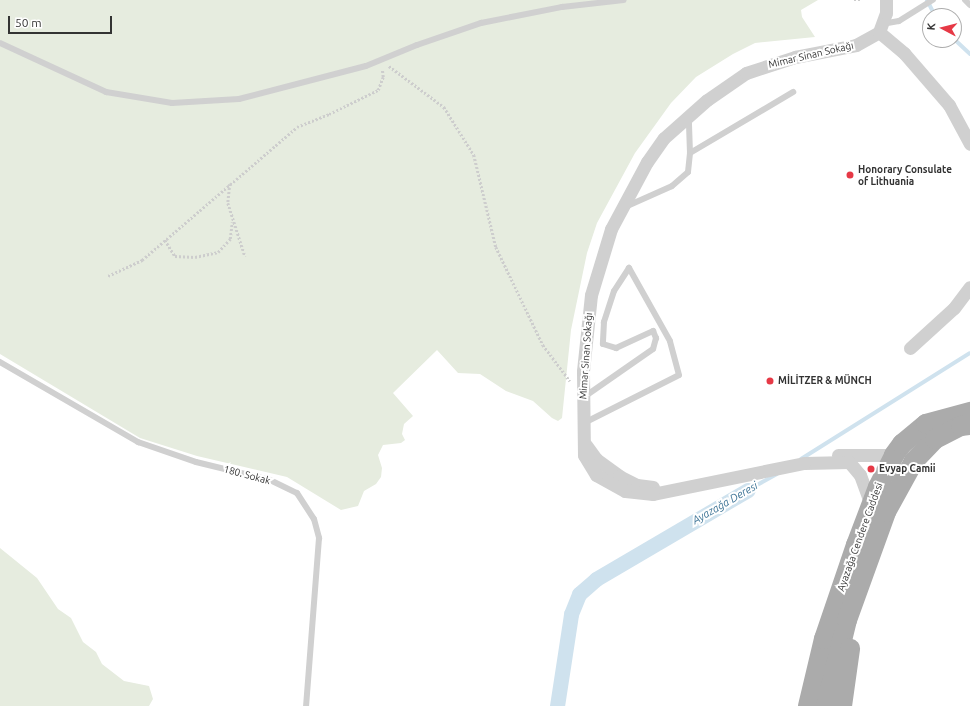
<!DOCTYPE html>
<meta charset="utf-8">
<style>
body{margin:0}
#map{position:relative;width:970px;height:706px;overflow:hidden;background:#fff;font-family:Ubuntu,sans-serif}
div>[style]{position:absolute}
.green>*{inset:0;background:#e6ecdf}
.stream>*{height:4px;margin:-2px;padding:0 2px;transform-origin:2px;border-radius:2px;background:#cfe2ee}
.canal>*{height:15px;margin:-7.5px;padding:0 7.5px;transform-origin:7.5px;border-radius:7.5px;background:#cfe2ee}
.path>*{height:2.5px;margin-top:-1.25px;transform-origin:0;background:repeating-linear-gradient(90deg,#cdcdcd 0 2px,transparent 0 4px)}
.lane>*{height:6px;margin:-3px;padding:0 3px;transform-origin:3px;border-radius:3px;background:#d0d0d0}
.street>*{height:13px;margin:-6.5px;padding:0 6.5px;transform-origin:6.5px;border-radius:6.5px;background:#d0d0d0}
.primary>*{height:20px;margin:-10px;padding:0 10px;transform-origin:10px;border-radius:10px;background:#ababab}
.dots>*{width:11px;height:11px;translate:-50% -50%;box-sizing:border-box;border:2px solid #fff;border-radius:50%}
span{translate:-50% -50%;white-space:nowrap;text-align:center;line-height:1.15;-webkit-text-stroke:4px #fff;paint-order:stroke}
.street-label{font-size:10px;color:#333}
.poi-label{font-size:10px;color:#333;font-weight:700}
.left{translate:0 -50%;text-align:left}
.water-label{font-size:11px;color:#3f7597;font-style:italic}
.north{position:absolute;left:922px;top:8px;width:40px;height:40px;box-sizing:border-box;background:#fff;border:1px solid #adadad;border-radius:50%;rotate:277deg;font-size:11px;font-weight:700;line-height:16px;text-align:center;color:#333}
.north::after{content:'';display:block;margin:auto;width:14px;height:18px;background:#e63946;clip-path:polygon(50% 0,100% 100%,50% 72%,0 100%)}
.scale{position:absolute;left:8px;top:16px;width:104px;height:18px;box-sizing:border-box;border:2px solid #333;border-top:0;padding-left:5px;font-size:12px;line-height:14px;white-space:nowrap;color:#333;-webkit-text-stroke:3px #fff;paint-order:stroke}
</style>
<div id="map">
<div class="green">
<i style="clip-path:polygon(0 0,818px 0,801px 10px,802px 17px,815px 37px,755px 43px,733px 54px,696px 77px,671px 103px,635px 153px,597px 223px,587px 253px,571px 330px,562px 418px,558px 421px,552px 418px,533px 401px,506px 391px,480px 374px,458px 373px,437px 350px,393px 393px,413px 416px,404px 424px,402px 434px,405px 440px,401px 443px,383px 445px,378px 455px,382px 468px,381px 477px,376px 484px,364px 491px,358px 506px,341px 510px,287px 477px,197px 456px,140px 438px,0 354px)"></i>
<i style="clip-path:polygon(0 548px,37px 578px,58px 609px,71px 618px,83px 642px,96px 652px,102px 664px,124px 681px,149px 686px,153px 699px,149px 706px,0 706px)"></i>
</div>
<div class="stream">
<i style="left:927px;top:0;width:18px;rotate:63deg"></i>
<i style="left:954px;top:39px;width:22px;rotate:43deg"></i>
<i style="left:801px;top:459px;width:199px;rotate:-32.1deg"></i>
<i style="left:748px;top:490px;width:33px;rotate:-29deg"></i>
</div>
<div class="canal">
<i style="left:557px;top:706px;width:93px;rotate:-81.3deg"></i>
<i style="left:571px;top:614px;width:22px;rotate:-68deg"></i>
<i style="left:579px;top:594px;width:23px;rotate:-41deg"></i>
<i style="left:596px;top:579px;width:176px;rotate:-30.4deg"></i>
</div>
<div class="path">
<i style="left:854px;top:0;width:8px"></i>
<i style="left:389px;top:66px;width:69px;rotate:36.7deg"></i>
<i style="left:444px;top:107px;width:57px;rotate:58deg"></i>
<i style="left:474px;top:155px;width:95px;rotate:76.6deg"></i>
<i style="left:496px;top:247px;width:109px;rotate:64.4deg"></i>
<i style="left:543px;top:345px;width:45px;rotate:53.1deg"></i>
<i style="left:230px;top:184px;width:19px;rotate:96deg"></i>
<i style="left:228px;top:203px;width:56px;rotate:72.2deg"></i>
<i style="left:165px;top:240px;width:19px;rotate:58deg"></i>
<i style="left:175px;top:256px;width:20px;rotate:3deg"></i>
<i style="left:195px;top:257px;width:24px;rotate:-12deg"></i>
<i style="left:218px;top:252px;width:18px;rotate:-47deg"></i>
<i style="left:230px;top:239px;width:17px;rotate:-83deg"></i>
<i style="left:108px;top:276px;width:38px;rotate:-25deg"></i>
<i style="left:142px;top:260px;width:204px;rotate:-40.6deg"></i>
<i style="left:297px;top:127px;width:35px;rotate:-22deg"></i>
<i style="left:329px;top:114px;width:55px;rotate:-26.1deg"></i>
<i style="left:378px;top:90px;width:14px;rotate:-69deg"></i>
<i style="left:383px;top:77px;width:8px;rotate:-97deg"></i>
</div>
<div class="lane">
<i style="left:965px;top:0;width:7px;rotate:45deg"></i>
<i style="left:882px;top:24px;width:17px;rotate:-10deg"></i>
<i style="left:899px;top:21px;width:40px;rotate:-32deg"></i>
<i style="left:0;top:43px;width:117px;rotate:24.8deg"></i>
<i style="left:106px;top:92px;width:67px;rotate:9.5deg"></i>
<i style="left:172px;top:103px;width:67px;rotate:-3.4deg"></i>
<i style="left:239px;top:99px;width:131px;rotate:-14.6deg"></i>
<i style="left:366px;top:66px;width:55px;rotate:-22.4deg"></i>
<i style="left:417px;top:45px;width:68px;rotate:-19deg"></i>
<i style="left:481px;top:23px;width:83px;rotate:-11.2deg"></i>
<i style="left:562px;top:7px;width:62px;rotate:-6.4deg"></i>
<i style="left:690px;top:153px;width:120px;rotate:-30.6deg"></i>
<i style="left:625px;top:207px;width:51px;rotate:-24.1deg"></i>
<i style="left:672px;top:186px;width:21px;rotate:-41deg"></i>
<i style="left:688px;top:172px;width:19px;rotate:-84deg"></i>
<i style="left:690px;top:153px;width:36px;rotate:-92deg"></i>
<i style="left:0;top:362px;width:160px;rotate:30.1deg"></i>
<i style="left:138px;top:442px;width:61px;rotate:19deg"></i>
<i style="left:196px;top:462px;width:76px;rotate:13.7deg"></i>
<i style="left:270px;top:480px;width:30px;rotate:26deg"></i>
<i style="left:297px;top:493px;width:31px;rotate:57deg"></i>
<i style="left:314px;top:519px;width:20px;rotate:75deg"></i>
<i style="left:319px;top:538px;width:169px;rotate:94.4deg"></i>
<i style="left:584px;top:423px;width:106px;rotate:-26.8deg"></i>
<i style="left:679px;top:375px;width:35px;rotate:-105deg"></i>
<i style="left:670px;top:341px;width:84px;rotate:-119.3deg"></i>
<i style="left:629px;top:268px;width:27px;rotate:123deg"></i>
<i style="left:614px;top:291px;width:33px;rotate:108deg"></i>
<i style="left:604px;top:322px;width:22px;rotate:93deg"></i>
<i style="left:603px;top:344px;width:14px;rotate:17deg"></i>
<i style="left:616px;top:348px;width:41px;rotate:-24.7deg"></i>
<i style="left:653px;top:331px;width:8px;rotate:67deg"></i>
<i style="left:656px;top:338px;width:11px;rotate:105deg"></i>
<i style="left:653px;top:349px;width:84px;rotate:145.2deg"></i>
</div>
<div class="street">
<i style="left:879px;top:32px;width:33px;rotate:40deg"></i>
<i style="left:904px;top:53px;width:69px;rotate:49.1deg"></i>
<i style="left:949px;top:105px;width:44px;rotate:61.7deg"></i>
<i style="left:910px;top:348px;width:59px;rotate:-42.3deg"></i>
<i style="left:954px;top:308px;width:26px;rotate:-53deg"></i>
<i style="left:586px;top:445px;width:17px;rotate:54deg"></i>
<i style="left:596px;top:459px;width:29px;rotate:36deg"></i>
<i style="left:619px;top:476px;width:20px;rotate:27deg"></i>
<i style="left:637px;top:485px;width:16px;rotate:7deg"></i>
<i style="left:838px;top:455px;width:56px"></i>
<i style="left:871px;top:505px;width:32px;rotate:-110deg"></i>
<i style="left:860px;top:475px;width:17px;rotate:-130deg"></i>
<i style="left:849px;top:462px;width:45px;rotate:178.7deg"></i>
<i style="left:804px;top:463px;width:154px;rotate:168.4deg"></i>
<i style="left:653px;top:494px;width:28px;rotate:-174deg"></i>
<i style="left:625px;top:491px;width:33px;rotate:-151deg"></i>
<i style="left:596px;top:475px;width:23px;rotate:-121deg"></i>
<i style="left:584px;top:455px;width:84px;rotate:-90.7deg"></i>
<i style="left:583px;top:371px;width:76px;rotate:-84deg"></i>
<i style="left:591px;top:295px;width:69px;rotate:-73.1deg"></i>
<i style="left:611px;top:229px;width:76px;rotate:-61.8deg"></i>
<i style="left:647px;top:162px;width:29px;rotate:-55deg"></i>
<i style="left:664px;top:138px;width:57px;rotate:-41.5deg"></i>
<i style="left:707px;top:100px;width:47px;rotate:-34.7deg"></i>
<i style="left:746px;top:73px;width:52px;rotate:-18.1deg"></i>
<i style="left:795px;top:57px;width:62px;rotate:-11.1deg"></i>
<i style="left:856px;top:45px;width:26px;rotate:-29deg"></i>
<i style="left:879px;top:32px;width:20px;rotate:-70deg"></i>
<i style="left:886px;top:13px;width:13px;rotate:-90deg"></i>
</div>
<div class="primary">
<i style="left:808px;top:706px;width:69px;rotate:-76.6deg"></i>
<i style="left:824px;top:639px;width:99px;rotate:-71.2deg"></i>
<i style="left:856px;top:545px;width:62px;rotate:-69.2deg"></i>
<i style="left:878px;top:487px;width:36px;rotate:-63deg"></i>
<i style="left:894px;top:455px;width:14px;rotate:-54deg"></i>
<i style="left:902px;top:444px;width:31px;rotate:-40deg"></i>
<i style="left:926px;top:424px;width:46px;rotate:-15.3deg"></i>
<i style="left:826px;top:706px;width:89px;rotate:-76.3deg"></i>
<i style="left:847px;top:620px;width:115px;rotate:-70.1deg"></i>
<i style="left:886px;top:512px;width:58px;rotate:-61.2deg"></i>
<i style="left:914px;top:461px;width:30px;rotate:-46deg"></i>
<i style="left:935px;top:439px;width:29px;rotate:-27deg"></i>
<i style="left:961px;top:426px;width:9px;rotate:-6deg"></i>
<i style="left:842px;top:706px;width:58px;rotate:-82deg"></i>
</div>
<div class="dots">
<i style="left:850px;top:175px;background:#e63946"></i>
<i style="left:770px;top:381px;background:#e63946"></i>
<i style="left:871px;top:469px;background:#e63946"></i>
</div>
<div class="street-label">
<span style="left:811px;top:55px;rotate:-13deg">Mimar Sinan Sokağı</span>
<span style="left:586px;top:356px;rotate:-86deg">Mimar Sinan Sokağı</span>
<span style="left:247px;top:475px;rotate:15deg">180. Sokak</span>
<span style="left:860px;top:537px;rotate:-70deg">Ayazağa Cendere Caddesi</span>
</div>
<div class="poi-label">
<span class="left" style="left:858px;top:175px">Honorary Consulate<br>of Lithuania</span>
<span class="left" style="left:778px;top:381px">MİLİTZER &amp; MÜNCH</span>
<span class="left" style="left:879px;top:469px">Evyap Camii</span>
</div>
<div class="water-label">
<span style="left:725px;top:503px;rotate:-30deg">Ayazağa Deresi</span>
</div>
<div class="north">K</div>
<div class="scale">50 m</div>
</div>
